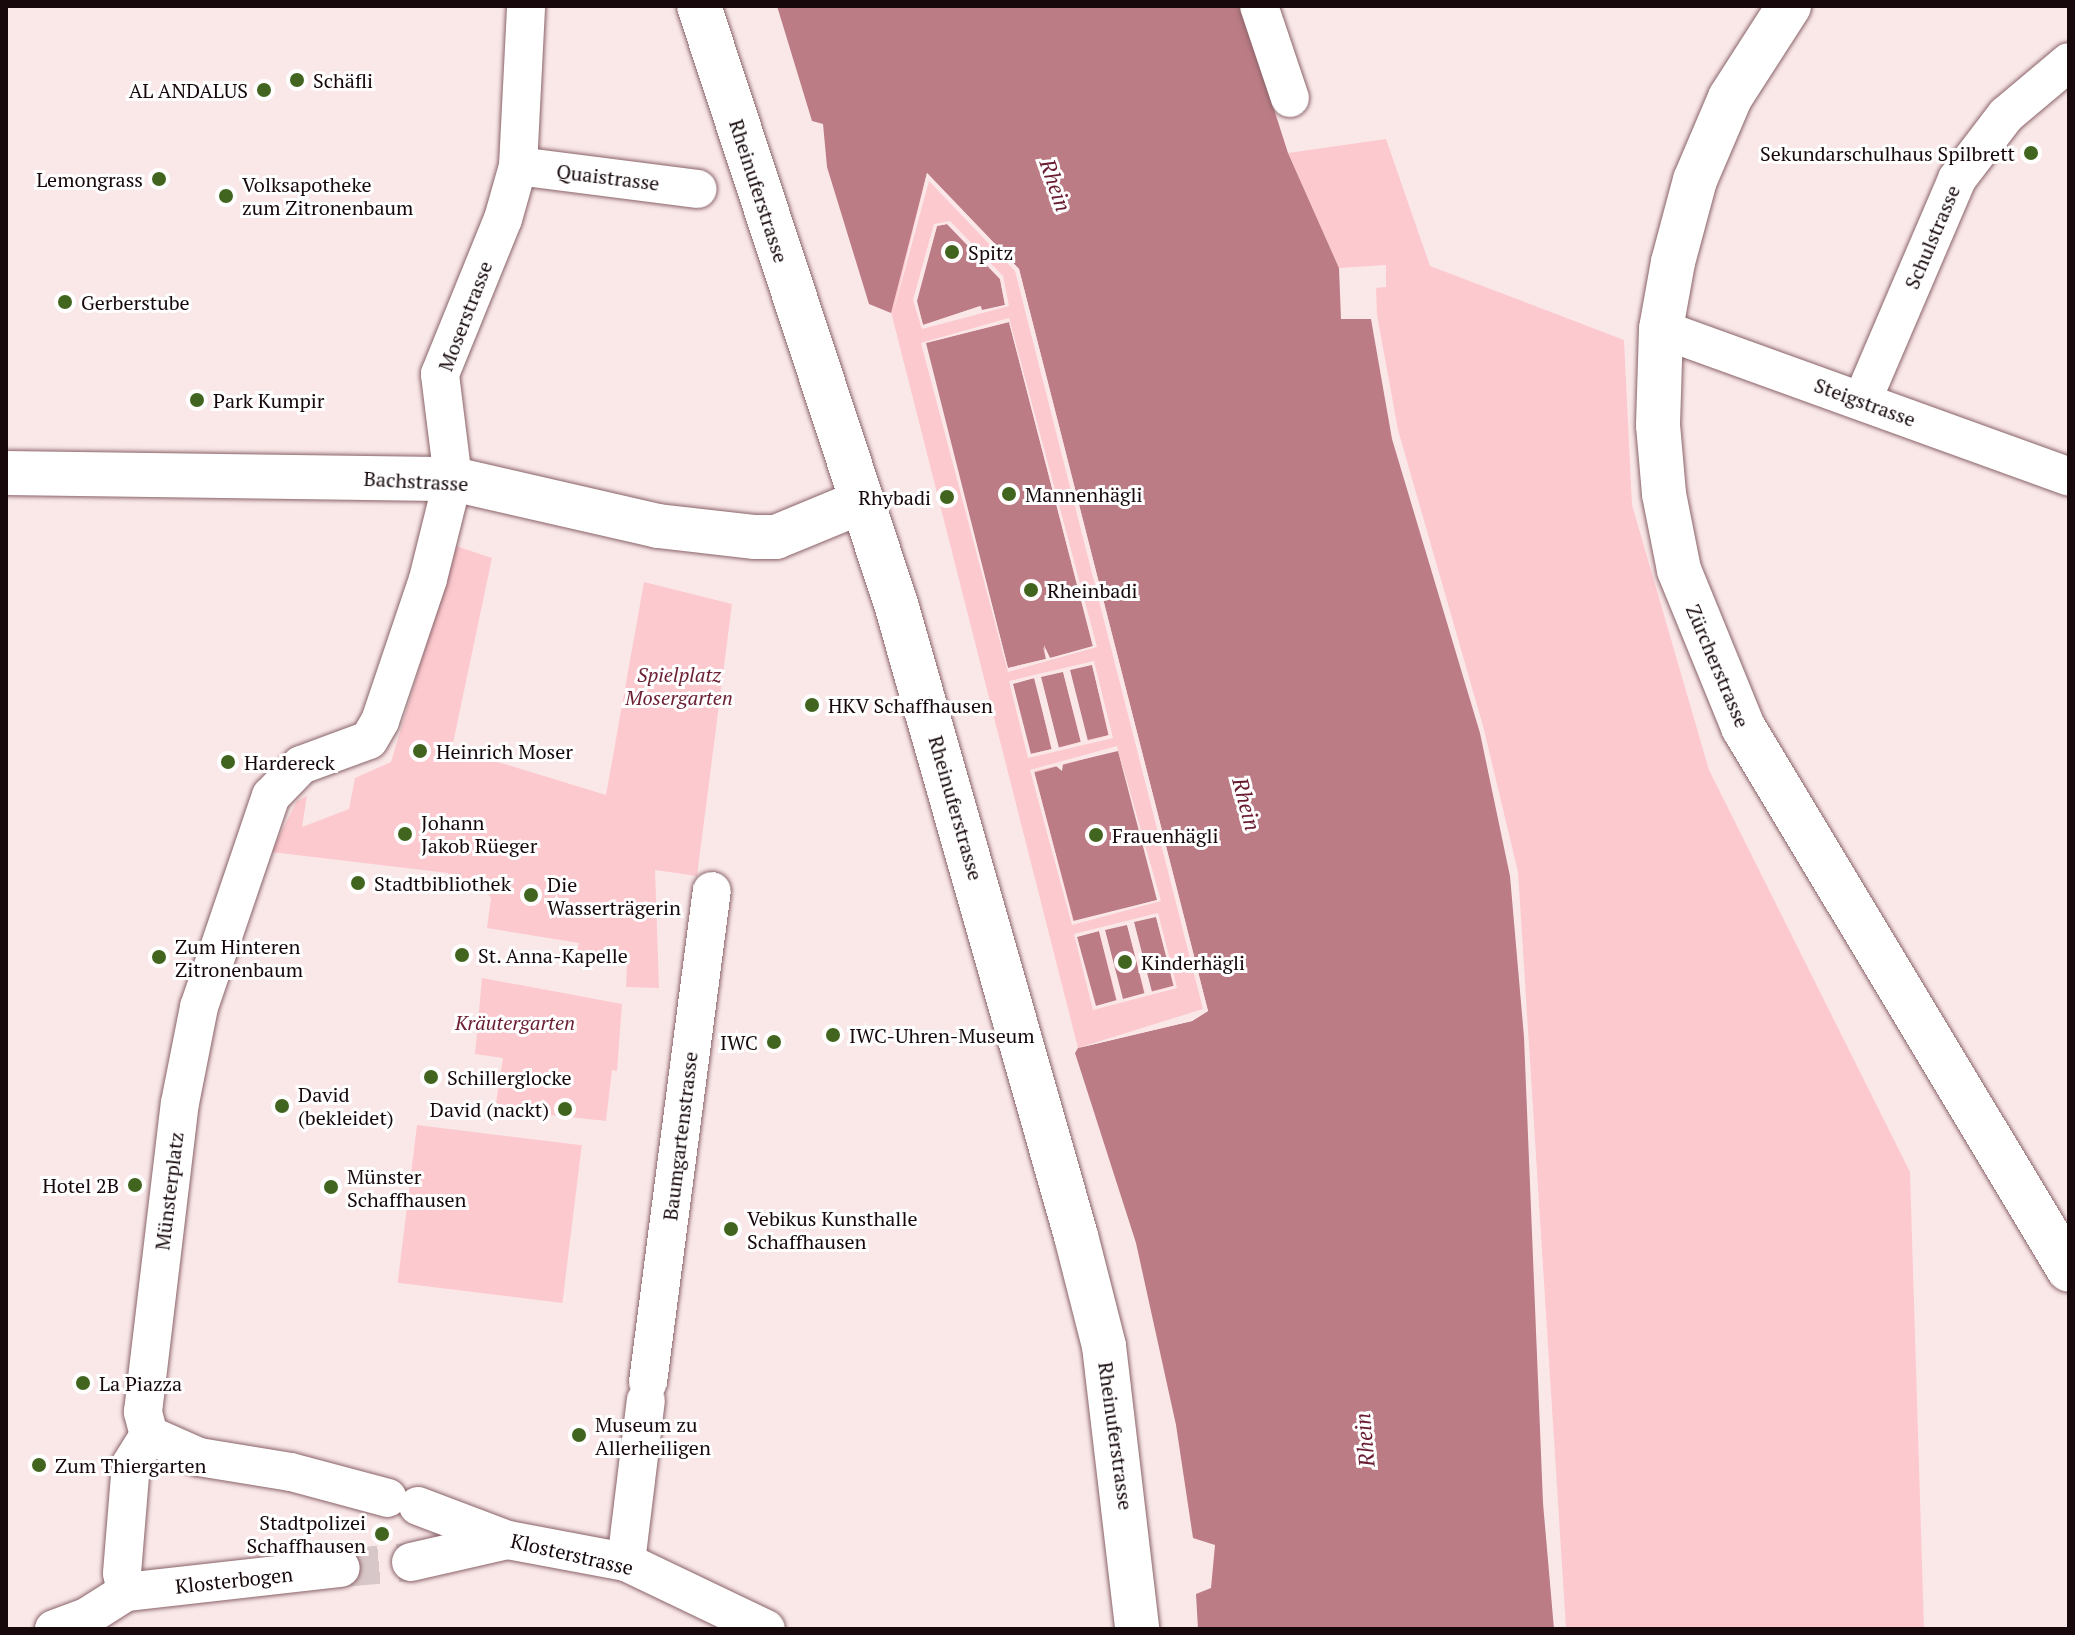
<!DOCTYPE html>
<meta charset="utf-8">
<style>
body{margin:0}
#map{position:relative;width:2075px;height:1635px;overflow:hidden;background:#fae8e9;font-family:"PT Serif",serif}
div>[style]{position:absolute}
.green>*{inset:0;background:#fcc9cf;transform-origin:0 0}
.water>*{inset:0;background:#bb7c85;transform-origin:0 0}
.pier>*{inset:0;background:#fae8e9}
.minor-tunnel>*{height:38px;margin-top:-19px;transform-origin:0;background:repeating-linear-gradient(90deg,#d8c7c8 0 38px,transparent 0 57px)}
.roads{filter:drop-shadow(0 0 2px #896368) drop-shadow(0 0 2px #896368)}
.minor>*{height:38px;margin:-19px;padding:0 19px;transform-origin:19px;border-radius:19px;background:#fff}
.primary>*{height:44px;margin:-22px;padding:0 22px;transform-origin:22px;border-radius:22px;background:#fff}
.dots>*{width:22px;height:22px;translate:-50% -50%;box-sizing:border-box;border:4px solid #fff;border-radius:50%}
span{translate:-50% -50%;white-space:nowrap;text-align:center;line-height:1.15;-webkit-text-stroke:6px #fff;paint-order:stroke}
.poi-label{font-size:20px;color:#17090b}
.left{translate:0 -50%;text-align:left}
.right{translate:-100% -50%;text-align:right}
.street-label{font-size:20px;color:#17090b}
.park-label{font-size:20px;color:#6b1e31;font-style:italic}
.water-label{font-size:22px;color:#681b2e;font-style:italic}
.frame{position:absolute;inset:0;border:8px solid #17090b;pointer-events:none}
</style>
<div id="map">
<div class="green">
<i style="clip-path:polygon(1386px 139px,1430px 266px,1624px 340px,1632px 505px,1709px 770px,1910px 1172px,1924px 1629px,1566px 1629px,1518px 872px,1483px 726px,1398px 430px,1377px 315px,1376px 288px,1386px 287px,1386px 265px,1339px 268px,1288px 153px)"></i>
<i style="clip-path:polygon(927px 173px,1019px 269px,1208px 1011px,1078px 1048px,890px 308px)"></i>
<i style="clip-path:polygon(456px 546px,492px 558px,452px 748px,606px 795px,644px 582px,732px 604px,697px 876px,655px 870px,659px 988px,626px 987px,627px 962px,577px 953px,579px 943px,487px 928px,491px 898px,480px 883px,461px 882px,446px 894px,448px 873px,271px 852px,297px 801px,307px 796px,302px 827px,349px 809px,355px 778px,391px 762px)"></i>
<i style="clip-path:polygon(482px 978px,622px 1004px,617px 1071px,612px 1070px,606px 1121px,495px 1109px,503px 1058px,475px 1054px)"></i>
<i style="left:417px;top:1125px;width:166px;height:159px;rotate:7deg"></i>
</div>
<div class="water">
<i style="clip-path:polygon(777px 6px,1241px 6px,1288px 153px,1339px 268px,1341px 319px,1371px 319px,1392px 439px,1480px 733px,1510px 876px,1524px 1037px,1543px 1503px,1554px 1629px,1198px 1629px,1196px 1594px,1211px 1588px,1215px 1545px,1193px 1538px,1176px 1425px,1136px 1243px,1075px 1053px,1078px 1048px,1192px 1021px,1208px 1011px,1019px 269px,927px 173px,891px 313px,869px 304px,827px 167px,823px 124px,812px 121px)"></i>
<i style="clip-path:polygon(947px 224px,1000px 279px,1005px 305px,982px 311px,981px 306px,923px 325px,916px 301px,937px 226px)"></i>
<i style="clip-path:polygon(1009px 322px,1093px 647px,1050px 658px,1043px 647px,1046px 659px,1008px 668px,925px 343px)"></i>
<i style="left:1092px;top:664px;width:73px;height:23px;rotate:77deg"></i>
<i style="left:1063px;top:671px;width:73px;height:23px;rotate:76deg"></i>
<i style="left:1035px;top:678px;width:73px;height:23px;rotate:77deg"></i>
<i style="left:1118px;top:750px;width:155px;height:87px;rotate:75deg"></i>
<i style="left:1156px;top:916px;width:72px;height:23px;rotate:76deg"></i>
<i style="left:1127px;top:924px;width:72px;height:23px;rotate:76deg"></i>
<i style="left:1099px;top:931px;width:72px;height:23px;rotate:76deg"></i>
</div>
<div class="pier">
<i style="clip-path:polygon(927px 173px,1019px 269px,1208px 1011px,1192px 1021px,1078px 1048px,1203px 1009px,1015px 271px,929px 181px,892px 317px)"></i>
<i style="clip-path:polygon(evenodd,950px 221px,1003px 276px,1009px 306px,922px 329px,913px 300px,934px 224px,950px 221px,947px 224px,1000px 279px,1005px 305px,982px 310px,980px 306px,923px 325px,917px 301px,937px 226px,947px 224px)"></i>
<i style="clip-path:polygon(evenodd,1009px 318px,1097px 647px,1008px 672px,921px 343px,1009px 318px,1009px 322px,1093px 646px,1050px 658px,1044px 645px,1046px 659px,1008px 668px,926px 343px,1009px 322px)"></i>
<i style="clip-path:polygon(evenodd,1094px 661px,1113px 738px,1028px 758px,1009px 681px,1094px 661px,1092px 665px,1109px 735px,1088px 741px,1070px 670px,1092px 665px,1094px 661px,1063px 672px,1081px 742px,1059px 748px,1041px 677px,1063px 672px,1094px 661px,1034px 678px,1052px 749px,1031px 754px,1013px 684px,1034px 678px)"></i>
<i style="clip-path:polygon(evenodd,1117px 746px,1161px 901px,1072px 925px,1030px 770px,1117px 746px,1118px 751px,1157px 900px,1073px 921px,1034px 771px,1056px 766px,1062px 771px,1063px 764px,1118px 751px)"></i>
<i style="clip-path:polygon(evenodd,1158px 913px,1177px 988px,1093px 1010px,1074px 934px,1158px 913px,1156px 917px,1174px 986px,1152px 992px,1134px 922px,1156px 917px,1158px 913px,1127px 925px,1145px 993px,1123px 999px,1105px 930px,1127px 925px,1158px 913px,1099px 931px,1117px 1000px,1096px 1006px,1077px 937px,1099px 931px)"></i>
</div>
<div class="minor-tunnel">
<i style="left:341px;top:1568px;width:70px;rotate:-4.9deg"></i>
</div>
<div class="roads">
<div class="minor">
<i style="left:1259px;top:6px;width:97px;rotate:71.4deg"></i>
<i style="left:518px;top:166px;width:181px;rotate:7.3deg"></i>
<i style="left:1661px;top:329px;width:434px;rotate:19.9deg"></i>
<i style="left:1862px;top:401px;width:241px;rotate:-66.8deg"></i>
<i style="left:1957px;top:179px;width:81px;rotate:-52.6deg"></i>
<i style="left:2006px;top:115px;width:82px;rotate:-40.1deg"></i>
<i style="left:648px;top:1382px;width:495px;rotate:-82.6deg"></i>
<i style="left:149px;top:1435px;width:24px;rotate:-105deg"></i>
<i style="left:143px;top:1412px;width:311px;rotate:-83.2deg"></i>
<i style="left:180px;top:1103px;width:98px;rotate:-78.8deg"></i>
<i style="left:199px;top:1007px;width:223px;rotate:-71.2deg"></i>
<i style="left:271px;top:796px;width:43px;rotate:-45.9deg"></i>
<i style="left:301px;top:765px;width:72px;rotate:-20.2deg"></i>
<i style="left:369px;top:740px;width:22px;rotate:-60deg"></i>
<i style="left:380px;top:721px;width:150px;rotate:-71.3deg"></i>
<i style="left:428px;top:579px;width:103px;rotate:-76deg"></i>
<i style="left:453px;top:479px;width:106px;rotate:-97.1deg"></i>
<i style="left:440px;top:374px;width:167px;rotate:-67.9deg"></i>
<i style="left:503px;top:219px;width:55px;rotate:-74.2deg"></i>
<i style="left:518px;top:166px;width:160px;rotate:-87.1deg"></i>
<i style="left:149px;top:1435px;width:55px;rotate:23.7deg"></i>
<i style="left:199px;top:1457px;width:93px;rotate:9.3deg"></i>
<i style="left:291px;top:1472px;width:100px;rotate:15deg"></i>
<i style="left:418px;top:1506px;width:96px;rotate:20.7deg"></i>
<i style="left:508px;top:1540px;width:120px;rotate:10.6deg"></i>
<i style="left:626px;top:1562px;width:155px;rotate:25.6deg"></i>
<i style="left:411px;top:1562px;width:99px;rotate:-12.8deg"></i>
<i style="left:626px;top:1562px;width:163px;rotate:-83deg"></i>
<i style="left:126px;top:1592px;width:19px;rotate:-102deg"></i>
<i style="left:122px;top:1573px;width:109px;rotate:-85.3deg"></i>
<i style="left:131px;top:1464px;width:34px;rotate:-58deg"></i>
<i style="left:54px;top:1629px;width:33px;rotate:-20deg"></i>
<i style="left:85px;top:1618px;width:49px;rotate:-32.4deg"></i>
<i style="left:126px;top:1592px;width:216px;rotate:-6.4deg"></i>
</div>
<div class="primary">
<i style="left:699px;top:6px;width:630px;rotate:71.77deg"></i>
<i style="left:896px;top:604px;width:657px;rotate:74.1deg"></i>
<i style="left:1076px;top:1236px;width:114px;rotate:75.7deg"></i>
<i style="left:1104px;top:1346px;width:285px;rotate:83.3deg"></i>
<i style="left:1789px;top:6px;width:109px;rotate:122.7deg"></i>
<i style="left:1730px;top:98px;width:89px;rotate:113.1deg"></i>
<i style="left:1695px;top:180px;width:85px;rotate:105deg"></i>
<i style="left:1673px;top:262px;width:68px;rotate:100.2deg"></i>
<i style="left:1661px;top:329px;width:96px;rotate:91.8deg"></i>
<i style="left:1658px;top:425px;width:69px;rotate:85deg"></i>
<i style="left:1664px;top:494px;width:77px;rotate:78.8deg"></i>
<i style="left:1679px;top:570px;width:170px;rotate:67.8deg"></i>
<i style="left:1743px;top:727px;width:633px;rotate:59.02deg"></i>
<i style="left:6px;top:473px;width:447px;rotate:0.8deg"></i>
<i style="left:453px;top:479px;width:210px;rotate:12.9deg"></i>
<i style="left:658px;top:526px;width:98px;rotate:6.5deg"></i>
<i style="left:755px;top:537px;width:21px"></i>
<i style="left:776px;top:537px;width:92px;rotate:-22.4deg"></i>
</div>
</div>
<div class="dots">
<i style="left:297px;top:80px;background:#41651e"></i>
<i style="left:264px;top:90px;background:#41651e"></i>
<i style="left:2031px;top:153px;background:#41651e"></i>
<i style="left:159px;top:179px;background:#41651e"></i>
<i style="left:226px;top:196px;background:#41651e"></i>
<i style="left:952px;top:252px;background:#41651e"></i>
<i style="left:65px;top:302px;background:#41651e"></i>
<i style="left:197px;top:400px;background:#41651e"></i>
<i style="left:1009px;top:494px;background:#41651e"></i>
<i style="left:947px;top:497px;background:#41651e"></i>
<i style="left:1031px;top:590px;background:#41651e"></i>
<i style="left:812px;top:705px;background:#41651e"></i>
<i style="left:420px;top:751px;background:#41651e"></i>
<i style="left:228px;top:762px;background:#41651e"></i>
<i style="left:405px;top:834px;background:#41651e"></i>
<i style="left:1096px;top:835px;background:#41651e"></i>
<i style="left:358px;top:883px;background:#41651e"></i>
<i style="left:531px;top:895px;background:#41651e"></i>
<i style="left:462px;top:955px;background:#41651e"></i>
<i style="left:159px;top:957px;background:#41651e"></i>
<i style="left:1125px;top:962px;background:#41651e"></i>
<i style="left:833px;top:1035px;background:#41651e"></i>
<i style="left:774px;top:1042px;background:#41651e"></i>
<i style="left:431px;top:1077px;background:#41651e"></i>
<i style="left:282px;top:1106px;background:#41651e"></i>
<i style="left:565px;top:1109px;background:#41651e"></i>
<i style="left:135px;top:1185px;background:#41651e"></i>
<i style="left:331px;top:1187px;background:#41651e"></i>
<i style="left:731px;top:1229px;background:#41651e"></i>
<i style="left:83px;top:1383px;background:#41651e"></i>
<i style="left:579px;top:1435px;background:#41651e"></i>
<i style="left:39px;top:1465px;background:#41651e"></i>
<i style="left:382px;top:1534px;background:#41651e"></i>
</div>
<div class="poi-label">
<span class="left" style="left:313px;top:80px">Schäfli</span>
<span class="right" style="left:248px;top:90px">AL ANDALUS</span>
<span class="right" style="left:2015px;top:153px">Sekundarschulhaus Spilbrett</span>
<span class="right" style="left:143px;top:179px">Lemongrass</span>
<span class="left" style="left:242px;top:196px">Volksapotheke<br>zum Zitronenbaum</span>
<span class="left" style="left:968px;top:252px">Spitz</span>
<span class="left" style="left:81px;top:302px">Gerberstube</span>
<span class="left" style="left:213px;top:400px">Park Kumpir</span>
<span class="left" style="left:1025px;top:494px">Mannenhägli</span>
<span class="right" style="left:931px;top:497px">Rhybadi</span>
<span class="left" style="left:1047px;top:590px">Rheinbadi</span>
<span class="left" style="left:828px;top:705px">HKV Schaffhausen</span>
<span class="left" style="left:436px;top:751px">Heinrich Moser</span>
<span class="left" style="left:244px;top:762px">Hardereck</span>
<span class="left" style="left:421px;top:834px">Johann<br>Jakob Rüeger</span>
<span class="left" style="left:1112px;top:835px">Frauenhägli</span>
<span class="left" style="left:374px;top:883px">Stadtbibliothek</span>
<span class="left" style="left:547px;top:896px">Die<br>Wasserträgerin</span>
<span class="left" style="left:175px;top:958px">Zum Hinteren<br>Zitronenbaum</span>
<span class="left" style="left:478px;top:955px">St. Anna-Kapelle</span>
<span class="left" style="left:1141px;top:962px">Kinderhägli</span>
<span class="left" style="left:849px;top:1035px">IWC-Uhren-Museum</span>
<span class="right" style="left:758px;top:1042px">IWC</span>
<span class="left" style="left:447px;top:1077px">Schillerglocke</span>
<span class="left" style="left:298px;top:1106px">David<br>(bekleidet)</span>
<span class="right" style="left:549px;top:1109px">David (nackt)</span>
<span class="left" style="left:347px;top:1188px">Münster<br>Schaffhausen</span>
<span class="right" style="left:119px;top:1185px">Hotel 2B</span>
<span class="left" style="left:747px;top:1230px">Vebikus Kunsthalle<br>Schaffhausen</span>
<span class="left" style="left:99px;top:1383px">La Piazza</span>
<span class="left" style="left:595px;top:1436px">Museum zu<br>Allerheiligen</span>
<span class="left" style="left:55px;top:1465px">Zum Thiergarten</span>
<span class="right" style="left:366px;top:1534px">Stadtpolizei<br>Schaffhausen</span>
</div>
<div class="street-label">
<span style="left:608px;top:177px;rotate:7deg">Quaistrasse</span>
<span style="left:759px;top:191px;rotate:72deg">Rheinuferstrasse</span>
<span style="left:1932px;top:237px;rotate:-67deg">Schulstrasse</span>
<span style="left:465px;top:316px;rotate:-69deg">Moserstrasse</span>
<span style="left:1865px;top:402px;rotate:20deg">Steigstrasse</span>
<span style="left:416px;top:481px;rotate:3deg">Bachstrasse</span>
<span style="left:1718px;top:666px;rotate:67deg">Zürcherstrasse</span>
<span style="left:956px;top:808px;rotate:74deg">Rheinuferstrasse</span>
<span style="left:680px;top:1136px;rotate:-83deg">Baumgartenstrasse</span>
<span style="left:169px;top:1191px;rotate:-83deg">Münsterplatz</span>
<span style="left:1116px;top:1436px;rotate:82deg">Rheinuferstrasse</span>
<span style="left:572px;top:1554px;rotate:13deg">Klosterstrasse</span>
<span style="left:234px;top:1580px;rotate:-6deg">Klosterbogen</span>
</div>
<div class="park-label">
<span style="left:679px;top:686px">Spielplatz<br>Mosergarten</span>
<span style="left:515px;top:1022px">Kräutergarten</span>
</div>
<div class="water-label">
<span style="left:1056px;top:185px;rotate:71deg">Rhein</span>
<span style="left:1247px;top:804px;rotate:75deg">Rhein</span>
<span style="left:1364px;top:1440px;rotate:-95deg">Rhein</span>
</div>
<div class="frame"></div>
</div>
